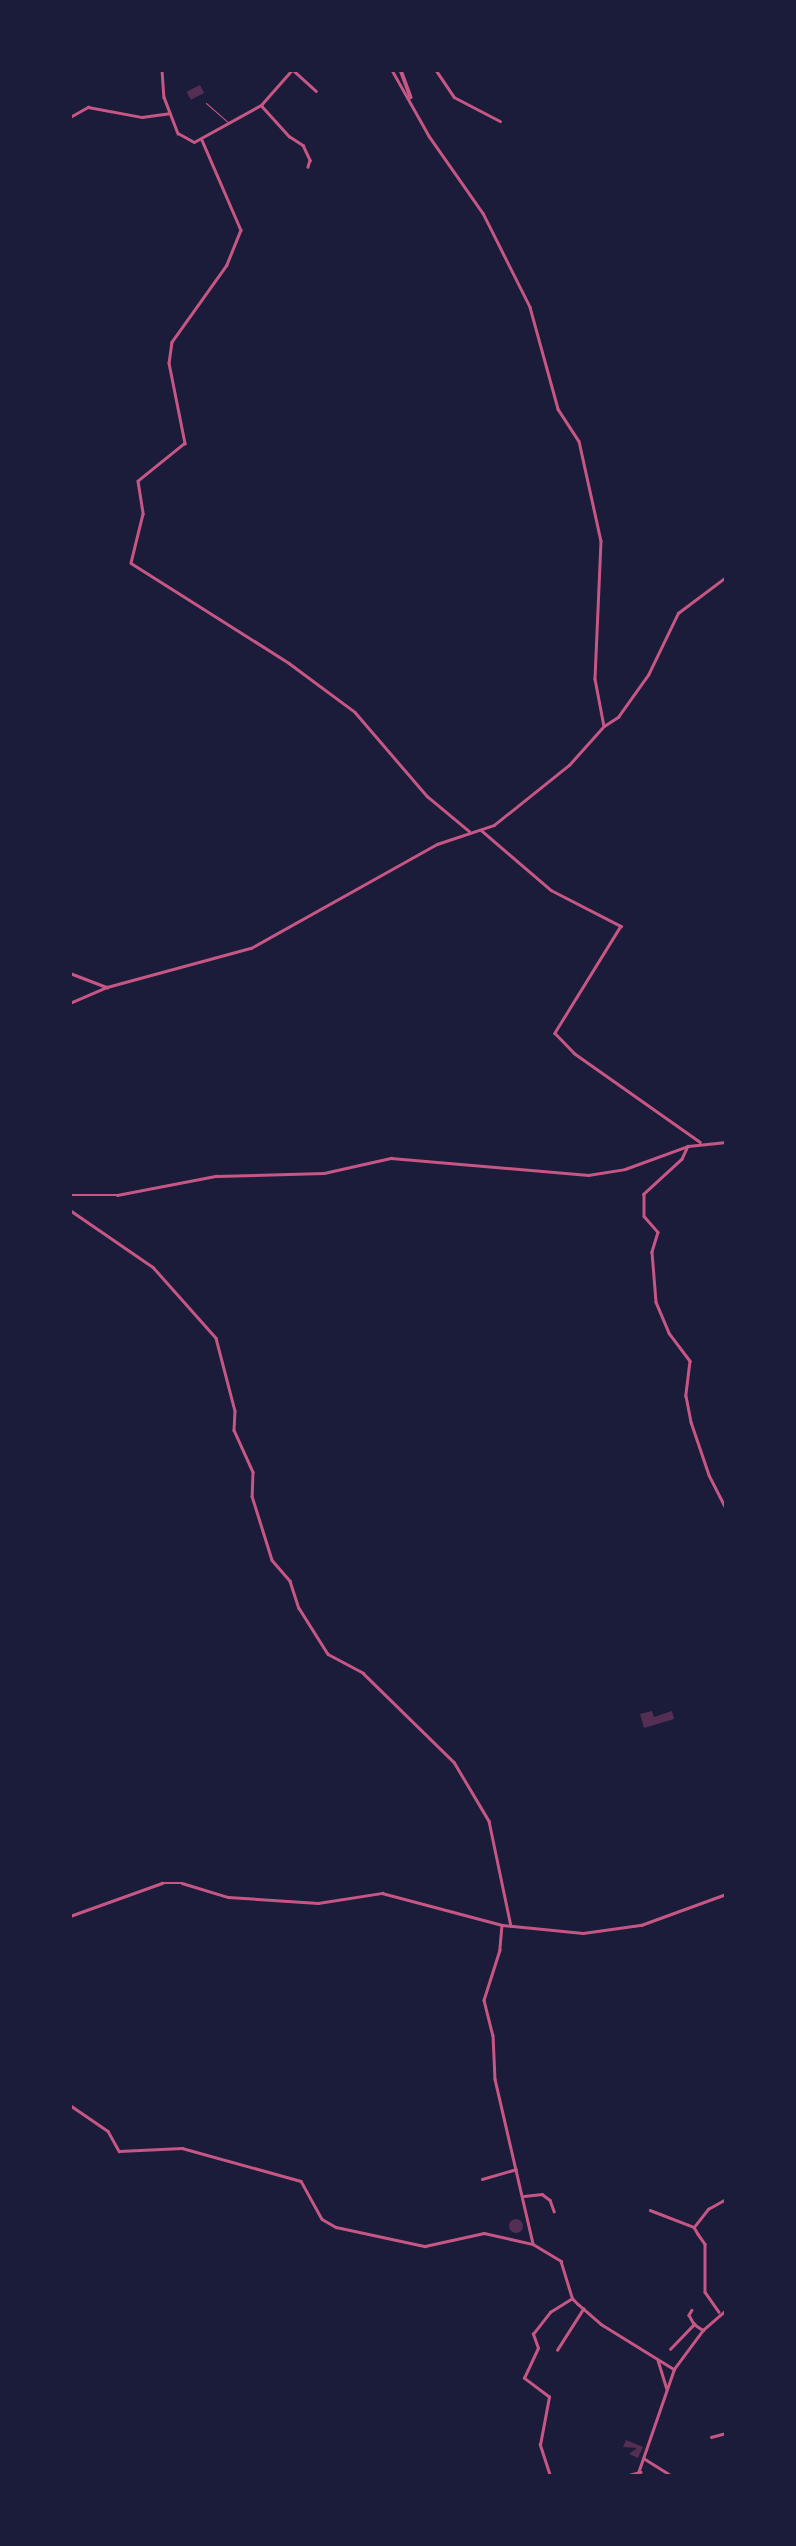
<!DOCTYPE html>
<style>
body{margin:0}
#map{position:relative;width:796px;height:2546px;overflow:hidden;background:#1b1b3a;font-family:"Fira Sans Condensed",sans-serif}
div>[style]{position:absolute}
.building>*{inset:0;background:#542f53;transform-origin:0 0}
.round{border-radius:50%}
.service>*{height:1px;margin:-0.5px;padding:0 0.5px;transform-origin:0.5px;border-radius:0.5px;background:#c65784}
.minor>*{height:2.5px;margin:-1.25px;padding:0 1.25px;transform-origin:1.25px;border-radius:1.25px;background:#c65784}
.tertiary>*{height:3.5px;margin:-1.75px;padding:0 1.75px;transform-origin:1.75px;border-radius:1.75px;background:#c65784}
span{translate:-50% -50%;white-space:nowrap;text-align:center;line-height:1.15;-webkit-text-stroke:5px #1b1b3a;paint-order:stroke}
.frame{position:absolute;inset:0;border:72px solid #1b1b3a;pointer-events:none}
</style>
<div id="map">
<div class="building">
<i style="left:200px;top:85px;width:9px;height:15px;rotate:63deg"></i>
<i style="clip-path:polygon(652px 1711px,654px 1717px,672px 1711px,674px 1719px,644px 1728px,640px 1714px)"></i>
<i class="round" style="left:509px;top:2219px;width:14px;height:14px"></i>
<i style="clip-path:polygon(626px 2440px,643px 2447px,638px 2458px,629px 2454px,637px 2448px,623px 2447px)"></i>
</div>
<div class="service">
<i style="left:206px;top:103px;width:29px;rotate:41deg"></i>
</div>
<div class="minor">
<i style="left:162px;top:70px;width:27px;rotate:86deg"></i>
<i style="left:164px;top:97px;width:39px;rotate:69deg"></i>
<i style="left:178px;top:133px;width:18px;rotate:29deg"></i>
<i style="left:194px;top:142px;width:77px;rotate:-28.9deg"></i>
<i style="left:261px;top:105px;width:47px;rotate:-48.5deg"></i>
<i style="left:293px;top:70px;width:31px;rotate:42deg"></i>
<i style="left:392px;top:70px;width:76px;rotate:60.7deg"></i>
<i style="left:429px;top:136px;width:94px;rotate:55deg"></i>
<i style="left:483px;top:213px;width:105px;rotate:63.4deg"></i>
<i style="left:530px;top:307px;width:106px;rotate:74.6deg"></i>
<i style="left:558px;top:409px;width:38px;rotate:57deg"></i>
<i style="left:579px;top:441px;width:102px;rotate:77.6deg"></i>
<i style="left:601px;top:541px;width:138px;rotate:92.5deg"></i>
<i style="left:595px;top:679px;width:48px;rotate:79.2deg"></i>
<i style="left:436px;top:70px;width:32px;rotate:56deg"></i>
<i style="left:454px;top:97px;width:52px;rotate:27.6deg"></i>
<i style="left:261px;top:105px;width:42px;rotate:47.9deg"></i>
<i style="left:289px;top:136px;width:17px;rotate:33deg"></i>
<i style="left:303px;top:145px;width:17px;rotate:65deg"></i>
<i style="left:310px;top:160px;width:7px;rotate:106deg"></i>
<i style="left:70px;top:117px;width:21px;rotate:-29deg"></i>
<i style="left:88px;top:107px;width:55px;rotate:10.5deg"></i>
<i style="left:142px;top:117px;width:27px;rotate:-8deg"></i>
<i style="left:202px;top:140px;width:98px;rotate:66.6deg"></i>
<i style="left:241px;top:230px;width:38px;rotate:112deg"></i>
<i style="left:227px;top:265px;width:95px;rotate:125.5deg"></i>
<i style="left:172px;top:342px;width:21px;rotate:98deg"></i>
<i style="left:169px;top:363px;width:82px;rotate:78.7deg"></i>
<i style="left:185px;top:443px;width:60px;rotate:141deg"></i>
<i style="left:138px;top:481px;width:33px;rotate:81deg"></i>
<i style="left:143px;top:514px;width:50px;rotate:103.8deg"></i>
<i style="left:131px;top:563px;width:187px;rotate:32.3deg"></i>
<i style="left:289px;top:663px;width:82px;rotate:36.6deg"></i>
<i style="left:355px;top:712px;width:111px;rotate:49.4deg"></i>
<i style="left:427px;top:796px;width:55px;rotate:39.8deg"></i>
<i style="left:481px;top:830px;width:92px;rotate:40.6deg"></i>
<i style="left:551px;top:890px;width:79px;rotate:27.2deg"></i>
<i style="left:621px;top:926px;width:126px;rotate:121.7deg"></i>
<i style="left:555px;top:1033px;width:28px;rotate:46deg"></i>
<i style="left:574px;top:1053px;width:154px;rotate:35.2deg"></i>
<i style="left:70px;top:973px;width:40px;rotate:21deg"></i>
<i style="left:70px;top:1003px;width:40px;rotate:-23.4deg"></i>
<i style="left:107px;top:987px;width:149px;rotate:-15.2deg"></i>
<i style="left:251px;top:948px;width:213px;rotate:-29.2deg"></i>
<i style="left:437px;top:844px;width:60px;rotate:-18.4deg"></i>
<i style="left:494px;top:825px;width:96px;rotate:-38.7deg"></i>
<i style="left:569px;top:765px;width:52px;rotate:-48.1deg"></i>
<i style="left:604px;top:726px;width:17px;rotate:-33deg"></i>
<i style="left:618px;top:717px;width:52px;rotate:-54.5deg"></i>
<i style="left:648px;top:675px;width:69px;rotate:-64.2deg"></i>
<i style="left:678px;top:613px;width:60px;rotate:-36.9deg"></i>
<i style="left:688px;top:1146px;width:14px;rotate:115deg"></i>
<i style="left:682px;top:1159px;width:52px;rotate:137.4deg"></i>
<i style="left:644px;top:1194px;width:22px;rotate:90deg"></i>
<i style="left:644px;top:1216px;width:21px;rotate:49deg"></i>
<i style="left:658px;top:1232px;width:21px;rotate:107deg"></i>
<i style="left:652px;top:1252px;width:50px;rotate:85.4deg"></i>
<i style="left:656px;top:1302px;width:34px;rotate:67deg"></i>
<i style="left:669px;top:1333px;width:35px;rotate:53deg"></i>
<i style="left:690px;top:1361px;width:35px;rotate:97deg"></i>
<i style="left:686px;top:1396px;width:26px;rotate:79deg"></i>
<i style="left:691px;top:1422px;width:56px;rotate:71.2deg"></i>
<i style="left:709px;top:1475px;width:37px;rotate:63deg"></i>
<i style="left:70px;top:1195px;width:47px"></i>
<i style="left:117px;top:1195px;width:101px;rotate:-10.9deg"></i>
<i style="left:216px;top:1176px;width:108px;rotate:-1.6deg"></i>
<i style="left:324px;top:1173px;width:69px;rotate:-12.6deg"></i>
<i style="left:391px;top:1158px;width:198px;rotate:4.9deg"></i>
<i style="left:588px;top:1175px;width:37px;rotate:-9deg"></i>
<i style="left:625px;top:1169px;width:67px;rotate:-20.1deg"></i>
<i style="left:688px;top:1146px;width:38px;rotate:-6deg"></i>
<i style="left:70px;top:1210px;width:101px;rotate:34.5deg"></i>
<i style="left:153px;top:1267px;width:95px;rotate:48.4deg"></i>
<i style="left:216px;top:1338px;width:75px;rotate:75.4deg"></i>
<i style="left:235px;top:1411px;width:19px;rotate:93deg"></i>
<i style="left:234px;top:1430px;width:46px;rotate:65.7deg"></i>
<i style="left:253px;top:1472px;width:24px;rotate:92deg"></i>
<i style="left:252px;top:1496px;width:67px;rotate:72.6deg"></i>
<i style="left:272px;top:1560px;width:28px;rotate:49deg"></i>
<i style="left:290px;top:1581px;width:28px;rotate:72deg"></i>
<i style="left:299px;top:1608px;width:54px;rotate:57.8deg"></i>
<i style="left:328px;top:1654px;width:40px;rotate:28deg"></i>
<i style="left:363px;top:1673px;width:127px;rotate:44.4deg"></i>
<i style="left:454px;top:1762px;width:69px;rotate:59.3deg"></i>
<i style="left:489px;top:1821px;width:107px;rotate:78.2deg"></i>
<i style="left:70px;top:1916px;width:98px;rotate:-19.7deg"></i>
<i style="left:162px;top:1883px;width:20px"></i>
<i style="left:182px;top:1883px;width:48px;rotate:16.9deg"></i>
<i style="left:228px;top:1897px;width:90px;rotate:3.8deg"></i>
<i style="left:318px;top:1903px;width:65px;rotate:-8.9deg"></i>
<i style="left:382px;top:1893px;width:124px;rotate:14.9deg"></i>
<i style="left:502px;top:1925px;width:81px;rotate:5.6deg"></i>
<i style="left:583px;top:1933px;width:59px;rotate:-7.9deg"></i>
<i style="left:641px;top:1925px;width:90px;rotate:-20deg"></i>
<i style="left:502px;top:1925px;width:25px;rotate:95deg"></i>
<i style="left:500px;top:1950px;width:52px;rotate:107.7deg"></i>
<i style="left:484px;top:2000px;width:36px;rotate:76deg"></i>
<i style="left:493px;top:2035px;width:44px;rotate:87.4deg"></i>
<i style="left:495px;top:2079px;width:169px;rotate:77deg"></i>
<i style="left:70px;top:2105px;width:46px;rotate:34.4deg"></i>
<i style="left:108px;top:2131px;width:23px;rotate:61deg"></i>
<i style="left:119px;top:2151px;width:63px;rotate:-2.7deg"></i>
<i style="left:182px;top:2148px;width:123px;rotate:15.5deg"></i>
<i style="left:301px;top:2181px;width:43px;rotate:61.1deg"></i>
<i style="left:322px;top:2219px;width:16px;rotate:30deg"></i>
<i style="left:336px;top:2227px;width:91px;rotate:12.1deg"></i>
<i style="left:425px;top:2246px;width:60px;rotate:-12.4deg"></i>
<i style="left:484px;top:2233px;width:50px;rotate:12.7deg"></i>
<i style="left:533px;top:2244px;width:33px;rotate:31deg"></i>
<i style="left:561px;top:2261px;width:39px;rotate:73deg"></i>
<i style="left:572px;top:2298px;width:8px;rotate:45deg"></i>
<i style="left:578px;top:2304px;width:30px;rotate:41deg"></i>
<i style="left:601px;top:2324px;width:86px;rotate:31.7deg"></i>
<i style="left:482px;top:2179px;width:35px;rotate:-16deg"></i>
<i style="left:524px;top:2196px;width:18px;rotate:-6deg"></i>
<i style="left:542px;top:2194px;width:10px;rotate:37deg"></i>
<i style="left:550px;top:2200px;width:12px;rotate:70deg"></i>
<i style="left:650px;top:2210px;width:47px;rotate:21.1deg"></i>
<i style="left:694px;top:2227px;width:8px;rotate:60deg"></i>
<i style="left:698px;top:2234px;width:12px;rotate:55deg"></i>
<i style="left:705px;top:2244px;width:48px;rotate:90deg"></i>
<i style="left:705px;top:2292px;width:24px;rotate:55deg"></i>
<i style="left:694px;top:2227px;width:23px;rotate:-52deg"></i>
<i style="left:708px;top:2209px;width:21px;rotate:-29deg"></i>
<i style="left:692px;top:2310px;width:6px;rotate:121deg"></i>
<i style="left:689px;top:2315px;width:10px;rotate:61deg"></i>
<i style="left:670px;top:2349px;width:35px;rotate:-46deg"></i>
<i style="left:694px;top:2324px;width:11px;rotate:34deg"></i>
<i style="left:557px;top:2350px;width:49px;rotate:-57.6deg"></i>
<i style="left:658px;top:2360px;width:30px;rotate:73deg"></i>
<i style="left:726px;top:2377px;width:3px;rotate:90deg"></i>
<i style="left:726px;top:2409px;width:9px;rotate:90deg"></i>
<i style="left:711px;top:2437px;width:16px;rotate:-15deg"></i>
<i style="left:645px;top:2459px;width:32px;rotate:32deg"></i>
<i style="left:550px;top:2476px;width:33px;rotate:-108deg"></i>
<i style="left:540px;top:2445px;width:49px;rotate:-79.4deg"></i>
<i style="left:549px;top:2397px;width:31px;rotate:-143deg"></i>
<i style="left:524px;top:2378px;width:33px;rotate:-65deg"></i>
<i style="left:538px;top:2348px;width:15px;rotate:-110deg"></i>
<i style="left:533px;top:2334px;width:28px;rotate:-52deg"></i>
<i style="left:550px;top:2312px;width:26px;rotate:-32deg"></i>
<i style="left:625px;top:2476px;width:16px;rotate:-15deg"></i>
<i style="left:637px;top:2476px;width:113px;rotate:-70.9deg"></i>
<i style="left:674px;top:2369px;width:49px;rotate:-53.4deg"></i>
<i style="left:703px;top:2330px;width:30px;rotate:-41deg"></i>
</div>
<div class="tertiary">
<i style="left:401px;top:70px;width:29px;rotate:70deg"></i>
</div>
<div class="frame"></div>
</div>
